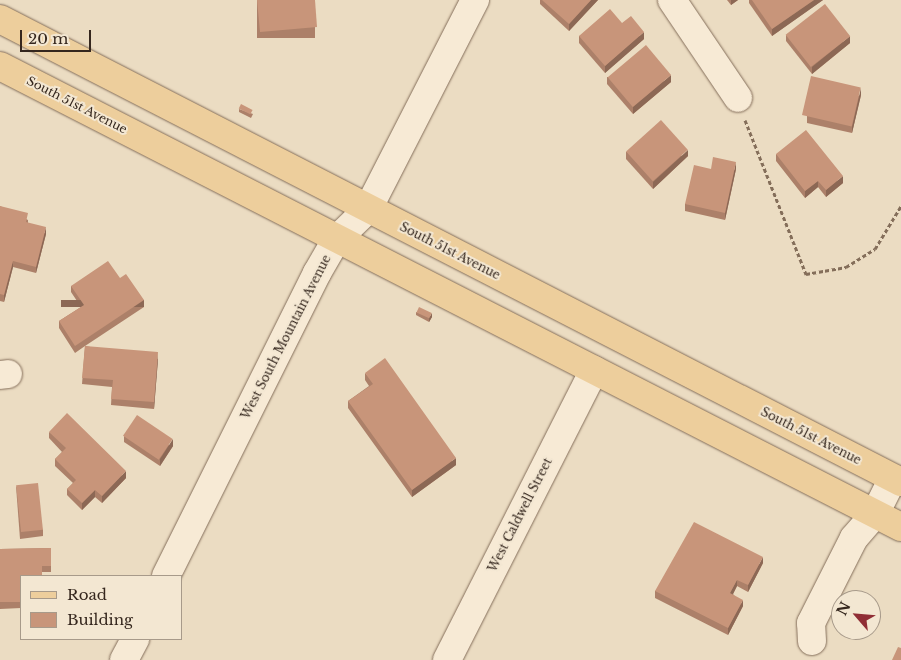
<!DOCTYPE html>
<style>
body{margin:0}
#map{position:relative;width:901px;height:660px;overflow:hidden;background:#ebdcc2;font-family:"Libre Baskerville",serif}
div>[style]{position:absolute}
.path>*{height:3px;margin-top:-1.5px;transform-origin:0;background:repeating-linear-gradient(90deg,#846e5a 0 4px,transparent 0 6.5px)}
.roads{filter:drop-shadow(0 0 1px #846e5a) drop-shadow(0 0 1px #846e5a)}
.minor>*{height:28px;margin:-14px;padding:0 14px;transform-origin:14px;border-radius:14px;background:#f7ead5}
.major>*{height:28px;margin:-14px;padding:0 14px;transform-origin:14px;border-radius:14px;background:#edce9c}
.wall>*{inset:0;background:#ac8069;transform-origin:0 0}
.shaded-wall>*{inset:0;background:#8c6855;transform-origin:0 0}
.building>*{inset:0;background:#c8957a;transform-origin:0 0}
span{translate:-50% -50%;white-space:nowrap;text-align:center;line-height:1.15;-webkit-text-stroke:4px #f3e7d2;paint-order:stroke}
.street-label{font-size:12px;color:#35271e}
.legend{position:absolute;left:20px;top:575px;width:162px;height:65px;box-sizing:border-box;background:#f3e7d2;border:1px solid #a79a8a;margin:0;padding:6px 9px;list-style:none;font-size:15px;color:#35271e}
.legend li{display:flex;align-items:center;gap:10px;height:25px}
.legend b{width:25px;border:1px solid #a79a8a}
.north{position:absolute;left:831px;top:590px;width:50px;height:50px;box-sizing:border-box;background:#f3e7d2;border:1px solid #a79a8a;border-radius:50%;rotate:297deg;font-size:14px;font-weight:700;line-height:20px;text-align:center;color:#35271e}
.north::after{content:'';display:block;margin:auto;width:18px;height:22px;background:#902e35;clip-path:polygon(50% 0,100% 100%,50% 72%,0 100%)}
.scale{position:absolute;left:20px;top:30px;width:71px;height:22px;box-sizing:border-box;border:2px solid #35271e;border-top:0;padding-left:6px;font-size:15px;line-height:18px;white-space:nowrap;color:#35271e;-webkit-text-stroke:4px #f3e7d2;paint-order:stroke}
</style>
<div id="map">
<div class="path">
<i style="left:745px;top:120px;width:166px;rotate:68.4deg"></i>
<i style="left:806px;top:274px;width:41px;rotate:-9.9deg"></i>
<i style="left:846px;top:267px;width:34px;rotate:-32deg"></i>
<i style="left:875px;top:249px;width:50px;rotate:-58.8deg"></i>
</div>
<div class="roads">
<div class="minor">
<i style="left:672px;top:0;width:118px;rotate:56deg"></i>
<i style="left:0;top:375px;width:8px;rotate:-7deg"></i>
<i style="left:166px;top:576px;width:339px;rotate:-63.5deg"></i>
<i style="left:317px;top:273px;width:39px;rotate:-60deg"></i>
<i style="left:337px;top:239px;width:43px;rotate:-44.1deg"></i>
<i style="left:368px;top:209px;width:235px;rotate:-62.9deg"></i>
<i style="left:812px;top:641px;width:18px;rotate:-93deg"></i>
<i style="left:811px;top:623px;width:95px;rotate:-63.2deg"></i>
<i style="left:854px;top:538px;width:32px;rotate:-49deg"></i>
<i style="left:875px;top:514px;width:40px;rotate:-63.4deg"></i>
<i style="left:124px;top:660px;width:24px;rotate:-62deg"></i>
<i style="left:447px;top:660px;width:325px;rotate:-63.1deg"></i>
</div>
<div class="major">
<i style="left:0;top:19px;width:1013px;rotate:27.2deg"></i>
<i style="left:0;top:66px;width:1012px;rotate:27.1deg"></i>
</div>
</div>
<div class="wall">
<i style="left:257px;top:0;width:58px;height:38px"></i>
<i style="clip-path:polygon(540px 0,598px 0,569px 31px,540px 4px)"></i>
<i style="clip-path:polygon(727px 0,738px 0,731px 5px)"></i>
<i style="clip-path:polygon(749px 0,823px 0,772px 36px,749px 3px)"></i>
<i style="clip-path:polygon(622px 23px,644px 39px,605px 73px,579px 43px,579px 36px)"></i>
<i style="clip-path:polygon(786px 35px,850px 43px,812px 74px,786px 41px)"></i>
<i style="clip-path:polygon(607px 77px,671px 82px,633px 114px,607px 84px)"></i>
<i style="clip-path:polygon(861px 95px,852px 133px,807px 123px,807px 116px)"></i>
<i style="clip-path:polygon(239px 109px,253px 114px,251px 118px,239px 112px)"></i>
<i style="clip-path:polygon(626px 152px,688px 156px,653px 189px,626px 159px)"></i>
<i style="clip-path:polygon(776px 154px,843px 183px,826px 197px,818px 187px,805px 198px,776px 161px)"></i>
<i style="clip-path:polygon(736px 169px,725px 220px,685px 211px,685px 204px)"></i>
<i style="clip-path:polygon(0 206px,28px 220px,28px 223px,46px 234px,36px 273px,13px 267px,4px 302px,0 301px)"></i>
<i style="clip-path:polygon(120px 278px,144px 307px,85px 346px,158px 359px,154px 409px,111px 405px,112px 387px,82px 384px,85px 346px,75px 353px,59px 328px,59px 321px,81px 307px,71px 292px,71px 286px)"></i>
<i style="clip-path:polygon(416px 312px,432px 317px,429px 322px,416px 315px)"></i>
<i style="clip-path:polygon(365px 373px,456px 465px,412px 497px,348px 408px,348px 401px,369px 386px,365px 380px)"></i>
<i style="clip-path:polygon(49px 432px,126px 478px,102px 503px,95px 497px,82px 510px,67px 495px,67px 489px,73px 483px,55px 466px,55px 459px,62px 452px,49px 438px)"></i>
<i style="clip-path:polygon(124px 436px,173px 446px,160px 466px,124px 442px)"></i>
<i style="clip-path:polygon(16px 486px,43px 530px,43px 536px,20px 539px)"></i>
<i style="clip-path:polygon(51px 548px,51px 572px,42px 572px,21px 576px,21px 608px,0 609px,0 549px)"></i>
<i style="clip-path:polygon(763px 563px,748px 592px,737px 586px,733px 594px,743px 606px,728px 635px,655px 598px,655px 591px)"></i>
</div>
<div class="shaded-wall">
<i style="clip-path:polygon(591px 0,598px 0,569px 31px,569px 24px)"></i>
<i style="clip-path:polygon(731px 0,738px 0,731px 5px)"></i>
<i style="clip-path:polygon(814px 0,823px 0,772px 36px,772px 29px)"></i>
<i style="clip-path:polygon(644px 32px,644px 39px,605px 73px,605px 66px)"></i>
<i style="clip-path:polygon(850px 36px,850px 43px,812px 74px,812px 67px)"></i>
<i style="clip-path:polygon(671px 75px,671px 82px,633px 114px,633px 107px)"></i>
<i style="clip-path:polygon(861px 88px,861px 95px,852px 133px,852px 127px)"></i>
<i style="clip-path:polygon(688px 150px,688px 156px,653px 189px,653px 182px)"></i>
<i style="clip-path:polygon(736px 162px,736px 169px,725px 220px,725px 213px)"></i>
<i style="clip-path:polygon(843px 176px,843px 183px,826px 197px,826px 190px)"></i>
<i style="clip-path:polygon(818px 181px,818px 187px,805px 198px,805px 191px)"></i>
<i style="clip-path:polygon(46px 227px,46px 234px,36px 273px,36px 267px)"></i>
<i style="clip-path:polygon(13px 261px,13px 267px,4px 302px,4px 295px)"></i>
<i style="left:144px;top:300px;width:7px;height:83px;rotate:90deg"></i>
<i style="clip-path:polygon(432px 313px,432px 317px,429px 322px,429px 318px)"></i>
<i style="clip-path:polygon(158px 352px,158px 359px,154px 409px,154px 402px)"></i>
<i style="clip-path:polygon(173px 439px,173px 446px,160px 466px,160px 459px)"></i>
<i style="clip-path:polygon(456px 458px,456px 465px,412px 497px,412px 490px)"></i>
<i style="clip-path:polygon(126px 471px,126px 478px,102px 503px,102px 496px)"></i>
<i style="clip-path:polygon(95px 490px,95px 497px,82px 510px,82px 503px)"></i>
<i style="clip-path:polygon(763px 557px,763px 563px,748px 592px,748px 585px)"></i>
<i style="clip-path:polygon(737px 580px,737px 586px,730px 600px,730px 593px)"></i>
<i style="clip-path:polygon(743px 600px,743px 606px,728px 635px,728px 628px)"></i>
</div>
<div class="building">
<i style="clip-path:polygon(257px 0,315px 0,317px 27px,260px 32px)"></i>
<i style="clip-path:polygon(542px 0,591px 0,569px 24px)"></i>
<i style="clip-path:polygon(752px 0,814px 0,772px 29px)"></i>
<i style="left:825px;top:4px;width:41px;height:50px;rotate:52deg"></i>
<i style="clip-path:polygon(610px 9px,622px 23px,631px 16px,644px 32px,605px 66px,579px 36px)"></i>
<i style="left:646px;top:45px;width:39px;height:50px;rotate:50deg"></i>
<i style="left:811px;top:76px;width:51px;height:40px;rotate:13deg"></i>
<i style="left:241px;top:104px;width:13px;height:5px;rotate:27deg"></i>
<i style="left:661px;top:120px;width:40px;height:47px;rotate:48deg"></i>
<i style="clip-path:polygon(806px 130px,843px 176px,826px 190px,818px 181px,805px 191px,776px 154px)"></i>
<i style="clip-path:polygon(713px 157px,736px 162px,725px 213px,685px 204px,694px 165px,711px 169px)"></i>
<i style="clip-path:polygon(0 206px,28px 213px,26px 222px,46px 227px,36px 267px,13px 261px,4px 295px,0 294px)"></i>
<i style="clip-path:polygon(108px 261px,120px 278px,126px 274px,144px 300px,75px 346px,59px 321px,84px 305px,71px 286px)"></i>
<i style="left:419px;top:307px;width:14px;height:6px;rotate:25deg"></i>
<i style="clip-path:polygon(85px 346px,158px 352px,154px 402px,111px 399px,113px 380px,82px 378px)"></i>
<i style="clip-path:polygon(385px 358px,456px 458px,412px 490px,348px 401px,373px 384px,365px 373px)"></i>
<i style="clip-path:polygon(67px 413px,126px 471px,102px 496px,95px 490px,82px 503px,67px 489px,76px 480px,55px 459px,66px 448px,49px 432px)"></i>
<i style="left:137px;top:415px;width:43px;height:25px;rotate:34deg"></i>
<i style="left:38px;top:483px;width:47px;height:22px;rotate:84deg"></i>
<i style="clip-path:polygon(694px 522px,763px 557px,748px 585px,737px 580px,730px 593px,743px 600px,728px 628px,655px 591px)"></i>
<i style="clip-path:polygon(51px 548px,51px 566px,42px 566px,42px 576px,21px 576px,21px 602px,0 602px,0 549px)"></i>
<i style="clip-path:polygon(898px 647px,901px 648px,901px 660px,892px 660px)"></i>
</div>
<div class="street-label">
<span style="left:77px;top:105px;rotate:27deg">South 51st Avenue</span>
<span style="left:450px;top:251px;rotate:27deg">South 51st Avenue</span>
<span style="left:286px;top:337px;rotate:-63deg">West South Mountain Avenue</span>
<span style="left:811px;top:436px;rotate:27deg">South 51st Avenue</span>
<span style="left:520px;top:515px;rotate:-63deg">West Caldwell Street</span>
</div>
<ul class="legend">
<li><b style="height:6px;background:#edce9c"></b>Road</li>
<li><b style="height:14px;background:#c8957a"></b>Building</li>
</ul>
<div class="north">N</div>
<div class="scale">20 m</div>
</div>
